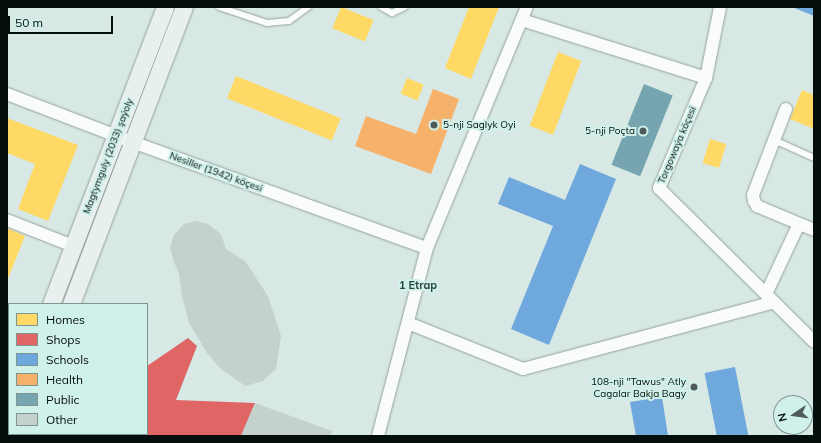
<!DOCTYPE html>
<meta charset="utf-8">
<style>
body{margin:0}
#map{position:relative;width:821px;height:443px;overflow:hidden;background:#d8e9e5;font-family:Mulish,sans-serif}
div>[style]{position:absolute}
.homes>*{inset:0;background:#ffd966;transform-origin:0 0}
.shops>*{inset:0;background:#e06666}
.schools>*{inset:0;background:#6fa8dc;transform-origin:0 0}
.health>*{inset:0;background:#f6b26b}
.public>*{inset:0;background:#76a5af;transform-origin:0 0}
.building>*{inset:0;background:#c5d1cc}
.roads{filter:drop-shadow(0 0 1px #94a19e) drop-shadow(0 0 1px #94a19e)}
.lane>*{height:6px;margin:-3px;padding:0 3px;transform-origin:3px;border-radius:3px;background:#f9fcfb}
.street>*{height:12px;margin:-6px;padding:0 6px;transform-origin:6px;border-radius:6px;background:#f9fcfb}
.secondary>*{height:17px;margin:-8.5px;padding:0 8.5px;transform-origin:8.5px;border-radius:8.5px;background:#e8efef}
.dots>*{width:11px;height:11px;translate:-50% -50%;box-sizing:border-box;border:2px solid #d0f1e9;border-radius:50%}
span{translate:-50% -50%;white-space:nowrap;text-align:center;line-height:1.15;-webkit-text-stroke:4px #d0f1e9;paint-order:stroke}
.poi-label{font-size:10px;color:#040e0c}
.left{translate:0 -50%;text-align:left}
.right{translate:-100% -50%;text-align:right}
.street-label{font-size:10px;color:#040e0c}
.neighbourhood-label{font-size:11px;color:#2a4640;font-weight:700}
.frame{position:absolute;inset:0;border:8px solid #040e0c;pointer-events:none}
.legend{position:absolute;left:8px;top:303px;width:140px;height:132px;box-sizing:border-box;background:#d0f1e9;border:1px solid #7e9691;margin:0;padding:5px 7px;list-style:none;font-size:12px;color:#040e0c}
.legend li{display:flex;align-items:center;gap:8px;height:20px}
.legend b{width:20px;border:1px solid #7e9691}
.north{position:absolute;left:773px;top:395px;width:40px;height:40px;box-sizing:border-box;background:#d0f1e9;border:1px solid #7e9691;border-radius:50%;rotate:257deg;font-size:11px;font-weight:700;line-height:16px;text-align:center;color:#040e0c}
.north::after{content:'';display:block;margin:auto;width:14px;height:18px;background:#4e5b58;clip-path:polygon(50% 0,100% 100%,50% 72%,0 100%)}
.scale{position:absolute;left:8px;top:16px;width:105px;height:18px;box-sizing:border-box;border:2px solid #040e0c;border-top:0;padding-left:5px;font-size:12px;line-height:14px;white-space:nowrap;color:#040e0c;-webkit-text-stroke:3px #d0f1e9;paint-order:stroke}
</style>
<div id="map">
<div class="homes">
<i style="left:341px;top:7px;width:35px;height:23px;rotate:22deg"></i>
<i style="clip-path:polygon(469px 7px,499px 7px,471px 79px,445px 68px)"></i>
<i style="left:558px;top:52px;width:25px;height:79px;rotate:21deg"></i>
<i style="left:236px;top:76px;width:113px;height:24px;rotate:22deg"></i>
<i style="left:407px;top:78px;width:18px;height:17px;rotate:22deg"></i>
<i style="clip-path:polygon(802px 90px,814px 95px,814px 129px,790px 119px)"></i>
<i style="clip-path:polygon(7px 118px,78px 145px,48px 221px,18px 209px,35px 164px,7px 153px)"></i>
<i style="left:710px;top:139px;width:17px;height:25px;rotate:17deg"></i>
<i style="clip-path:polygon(7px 228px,25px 236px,7px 281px)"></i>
</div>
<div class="shops">
<i style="clip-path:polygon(188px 338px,197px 346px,176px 400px,255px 403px,241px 436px,82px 436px,83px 434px,147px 434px,147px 366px)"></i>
</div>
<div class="schools">
<i style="clip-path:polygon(792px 7px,814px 7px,814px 16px)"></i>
<i style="clip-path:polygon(580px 164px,616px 179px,549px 345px,511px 329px,553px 226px,498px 204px,509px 177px,565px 200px)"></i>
<i style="left:735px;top:367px;width:70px;height:31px;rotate:79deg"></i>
<i style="clip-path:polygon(662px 397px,668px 436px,636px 436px,630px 402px)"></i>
</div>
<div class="health">
<i style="clip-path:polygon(433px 89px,459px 99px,431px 174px,355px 146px,366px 116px,416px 134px)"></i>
</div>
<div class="public">
<i style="left:644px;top:84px;width:31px;height:87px;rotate:22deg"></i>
</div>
<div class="building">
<i style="clip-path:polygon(196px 221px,208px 224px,221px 234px,226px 249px,245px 261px,268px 296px,281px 336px,276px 369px,263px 381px,245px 386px,220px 368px,207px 353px,189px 323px,182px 296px,179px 274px,174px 262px,170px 248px,174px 235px,184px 224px)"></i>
<i style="clip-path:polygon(255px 403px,332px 431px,331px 436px,241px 436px)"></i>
</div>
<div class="roads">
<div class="lane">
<i style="left:219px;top:7px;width:51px;rotate:18.4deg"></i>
<i style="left:267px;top:23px;width:22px;rotate:-5deg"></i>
<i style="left:289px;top:21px;width:24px;rotate:-36deg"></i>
<i style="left:381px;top:7px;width:13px;rotate:29deg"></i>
<i style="left:392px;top:13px;width:14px;rotate:-25deg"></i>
<i style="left:774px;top:140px;width:44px;rotate:24.2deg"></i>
</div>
<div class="street">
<i style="left:522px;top:20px;width:193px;rotate:17.5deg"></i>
<i style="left:706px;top:78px;width:120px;rotate:113.1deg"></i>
<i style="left:659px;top:188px;width:218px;rotate:44.8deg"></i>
<i style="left:706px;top:78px;width:72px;rotate:-78.8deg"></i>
<i style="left:7px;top:94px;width:134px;rotate:21deg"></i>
<i style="left:132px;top:142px;width:313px;rotate:19.8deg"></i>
<i style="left:786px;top:109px;width:92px;rotate:111deg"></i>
<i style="left:753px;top:195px;width:6px;rotate:81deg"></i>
<i style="left:754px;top:201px;width:6px;rotate:59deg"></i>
<i style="left:757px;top:206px;width:62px;rotate:22.8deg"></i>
<i style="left:7px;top:220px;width:71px;rotate:21.5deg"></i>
<i style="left:766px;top:294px;width:77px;rotate:-64.8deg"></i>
<i style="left:408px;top:323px;width:124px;rotate:21.8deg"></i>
<i style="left:523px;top:369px;width:260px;rotate:-14.9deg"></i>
<i style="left:378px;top:436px;width:194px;rotate:-75.4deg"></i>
<i style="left:427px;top:248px;width:261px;rotate:-67.5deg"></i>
</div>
<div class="secondary">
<i style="left:51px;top:304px;width:318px;rotate:-69deg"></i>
<i style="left:71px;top:304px;width:318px;rotate:-69.2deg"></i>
<i style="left:7px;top:420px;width:6px;rotate:-72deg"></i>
<i style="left:21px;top:436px;width:2px;rotate:-63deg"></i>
</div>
</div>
<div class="dots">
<i style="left:434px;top:125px;background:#4e5b58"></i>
<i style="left:643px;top:131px;background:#4e5b58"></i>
<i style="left:694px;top:387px;background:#4e5b58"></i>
</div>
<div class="poi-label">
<span class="left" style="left:443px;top:125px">5-nji Saglyk Oyi</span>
<span class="right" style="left:635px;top:131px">5-nji Poçta</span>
<span class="right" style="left:686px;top:387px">108-nji "Tawus" Atly<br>Cagalar Bakja Bagy</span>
</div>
<div class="street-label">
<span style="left:677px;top:145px;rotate:-67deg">Torgowaýa köçesi</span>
<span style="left:108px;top:156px;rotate:-69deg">Magtymguly (2033) şaýoly</span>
<span style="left:216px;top:172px;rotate:20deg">Nesiller (1942) köçesi</span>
</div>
<div class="neighbourhood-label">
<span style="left:418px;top:285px">1 Etrap</span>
</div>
<div class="frame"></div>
<ul class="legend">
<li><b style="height:11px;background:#ffd966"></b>Homes</li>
<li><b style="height:11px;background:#e06666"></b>Shops</li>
<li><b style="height:11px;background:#6fa8dc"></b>Schools</li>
<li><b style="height:11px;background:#f6b26b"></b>Health</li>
<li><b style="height:11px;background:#76a5af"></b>Public</li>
<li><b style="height:11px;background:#c5d1cc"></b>Other</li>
</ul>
<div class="north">N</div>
<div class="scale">50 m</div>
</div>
